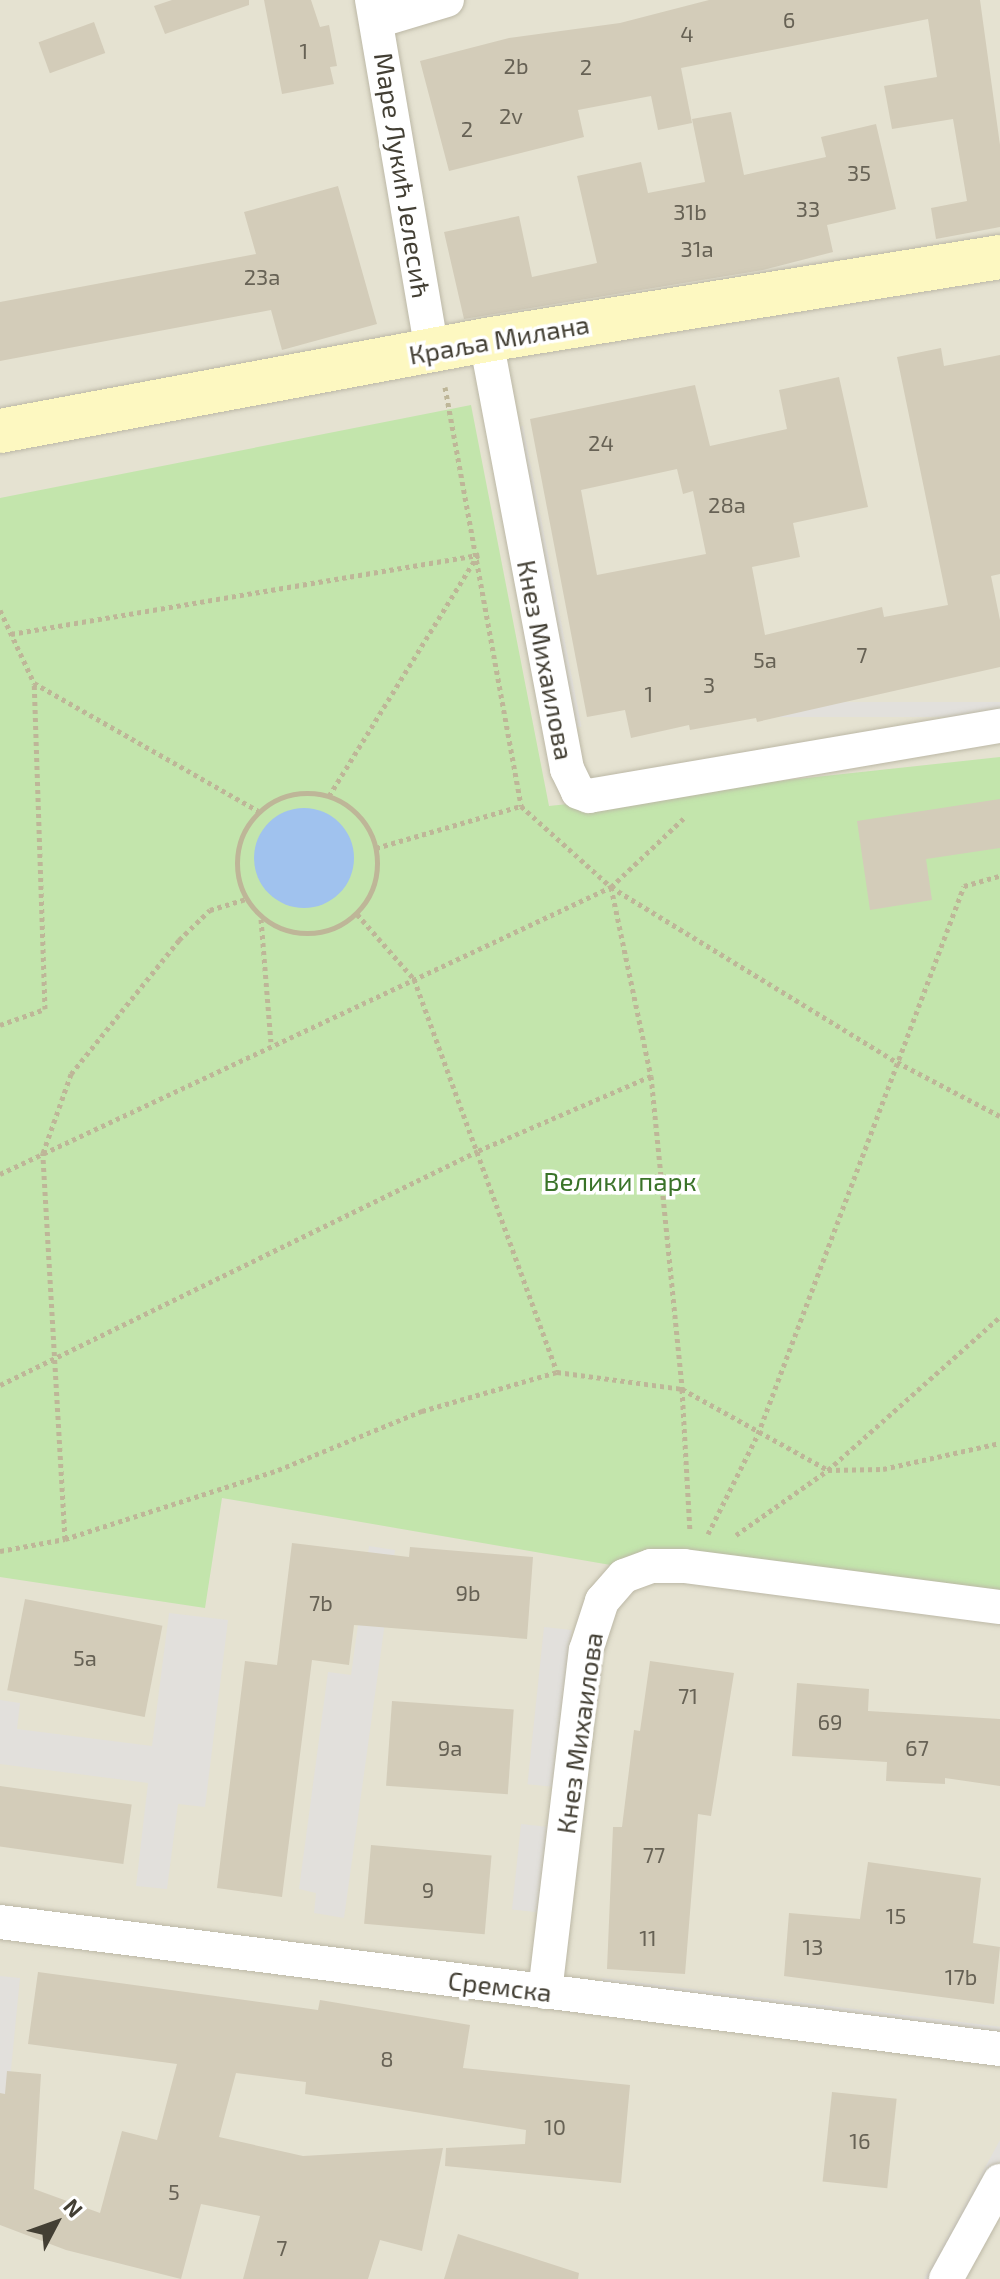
<!DOCTYPE html>
<meta charset="utf-8">
<style>
body{margin:0}
#map{position:relative;width:1000px;height:2279px;overflow:hidden;background:#f1efe3;font-family:"Exo 2",sans-serif}
div>[style]{position:absolute}
.residential>*{inset:0;background:#e5e2d1;transform-origin:0 0}
.green>*{inset:0;background:#c3e5ac}
.parking>*{inset:0;background:#e2e0dc;transform-origin:0 0}
.water>*{inset:0;background:#a0c2ee}
.round{border-radius:50%}
.building>*{inset:0;background:#d3ccb9;transform-origin:0 0}
.path>*{height:5px;margin-top:-2.5px;transform-origin:0;background:repeating-linear-gradient(90deg,#beb698 0 4px,transparent 0 8px)}
.path>.ring{margin:-2.5px;padding:0;box-sizing:content-box;background:none;border:5px solid #beb698;border-radius:50%}
.roads{filter:drop-shadow(0 0 2px #bcb8a6) drop-shadow(0 0 2px #bcb8a6)}
.street>*{height:34px;margin:-17px;padding:0 17px;transform-origin:17px;border-radius:17px;background:#fff}
.secondary>*{height:44px;margin:-22px;padding:0 22px;transform-origin:22px;border-radius:22px;background:#fdf8c1}
span{translate:-50% -50%;white-space:nowrap;text-align:center;line-height:1.15;-webkit-text-stroke:7px #fff;paint-order:stroke}
.number-label{font-size:22px;color:#676255}
.number-label span{-webkit-text-stroke-width:0}
.street-label{font-size:26px;color:#433f34}
.park-label{font-size:26px;color:#3a7329}
.north{position:absolute;left:16px;top:2183px;width:80px;height:80px;-webkit-text-stroke:6px #fff;paint-order:stroke;rotate:49deg;font-size:22px;font-weight:700;line-height:32px;text-align:center;color:#433f34}
.north::after{content:'';display:block;margin:auto;width:28px;height:36px;background:#433f34;clip-path:polygon(50% 0,100% 100%,50% 72%,0 100%)}
</style>
<div id="map">
<div class="residential">
<i style="left:0;top:0;width:1000px;height:2279px"></i>
</div>
<div class="green">
<i style="clip-path:polygon(471px 405px,549px 806px,1000px 757px,1000px 1612px,703px 1581px,222px 1498px,205px 1608px,0 1577px,0 498px)"></i>
</div>
<div class="parking">
<i style="left:523px;top:426px;width:306px;height:13px;rotate:79deg"></i>
<i style="left:1000px;top:702px;width:15px;height:368px;rotate:90deg"></i>
<i style="clip-path:polygon(369px 1546px,395px 1550px,344px 1918px,314px 1913px,316px 1893px,299px 1889px,328px 1672px,351px 1675px)"></i>
<i style="clip-path:polygon(169px 1613px,228px 1620px,205px 1807px,178px 1804px,167px 1889px,136px 1886px,148px 1783px,0 1764px,0 1700px,20px 1703px,17px 1729px,152px 1746px)"></i>
<i style="left:544px;top:1627px;width:28px;height:158px;rotate:6deg"></i>
<i style="left:521px;top:1824px;width:28px;height:86px;rotate:6deg"></i>
<i style="clip-path:polygon(0 1976px,20px 1978px,7px 2110px,0 2109px)"></i>
<i style="left:602px;top:1978px;width:401px;height:10px;rotate:7deg"></i>
<i style="clip-path:polygon(1000px 2140px,1000px 2162px,937px 2279px,924px 2279px)"></i>
</div>
<div class="water">
<i class="round" style="left:254px;top:808px;width:100px;height:100px"></i>
</div>
<div class="building">
<i style="clip-path:polygon(172px 0,249px 0,249px 5px,165px 34px,154px 6px)"></i>
<i style="clip-path:polygon(264px 0,311px 0,320px 27px,329px 25px,337px 66px,330px 67px,334px 84px,282px 94px)"></i>
<i style="clip-path:polygon(709px 0,980px 0,1000px 145px,1000px 227px,936px 239px,931px 208px,967px 201px,953px 119px,892px 129px,884px 86px,937px 77px,928px 19px,681px 68px,692px 123px,658px 130px,651px 96px,578px 110px,584px 137px,449px 171px,420px 61px,509px 38px,620px 23px)"></i>
<i style="left:94px;top:22px;width:33px;height:59px;rotate:70deg"></i>
<i style="clip-path:polygon(731px 112px,744px 175px,826px 157px,821px 137px,876px 124px,896px 209px,827px 225px,833px 252px,763px 270px,464px 319px,444px 232px,519px 216px,532px 277px,597px 263px,577px 176px,641px 162px,648px 193px,705px 182px,692px 119px)"></i>
<i style="clip-path:polygon(338px 186px,377px 324px,282px 350px,271px 310px,0 361px,0 302px,256px 254px,244px 212px)"></i>
<i style="clip-path:polygon(evenodd,941px 348px,944px 366px,1000px 355px,1000px 574px,991px 576px,1000px 620px,1000px 667px,757px 722px,756px 718px,690px 730px,689px 725px,631px 738px,625px 710px,587px 717px,530px 419px,695px 385px,710px 446px,787px 429px,779px 390px,839px 377px,868px 507px,793px 523px,800px 557px,752px 567px,765px 635px,882px 607px,884px 617px,948px 605px,897px 357px,941px 348px,677px 469px,683px 494px,693px 491px,706px 554px,597px 575px,581px 490px,677px 469px)"></i>
<i style="clip-path:polygon(1000px 799px,1000px 848px,926px 859px,932px 900px,870px 910px,857px 821px)"></i>
<i style="clip-path:polygon(292px 1543px,409px 1557px,410px 1547px,533px 1557px,527px 1639px,354px 1625px,349px 1665px,312px 1660px,282px 1897px,217px 1888px,245px 1661px,277px 1665px)"></i>
<i style="left:25px;top:1599px;width:140px;height:93px;rotate:11deg"></i>
<i style="clip-path:polygon(650px 1661px,734px 1673px,711px 1816px,698px 1814px,685px 1974px,607px 1969px,613px 1827px,622px 1827px,634px 1730px,640px 1731px)"></i>
<i style="clip-path:polygon(797px 1683px,869px 1689px,868px 1711px,1000px 1719px,1000px 1786px,945px 1778px,945px 1784px,886px 1781px,887px 1762px,792px 1756px)"></i>
<i style="left:392px;top:1701px;width:122px;height:85px;rotate:4deg"></i>
<i style="left:0;top:1786px;width:133px;height:60px;rotate:8deg"></i>
<i style="left:371px;top:1845px;width:121px;height:79px;rotate:5deg"></i>
<i style="clip-path:polygon(868px 1862px,981px 1878px,973px 1943px,1000px 1947px,994px 2004px,784px 1976px,789px 1913px,860px 1919px)"></i>
<i style="clip-path:polygon(38px 1972px,318px 2010px,320px 2000px,470px 2025px,463px 2068px,630px 2085px,621px 2183px,445px 2166px,446px 2148px,525px 2144px,526px 2130px,305px 2094px,306px 2082px,236px 2073px,219px 2137px,303px 2156px,443px 2148px,422px 2251px,380px 2240px,368px 2279px,243px 2279px,260px 2216px,201px 2204px,181px 2279px,66px 2250px,0 2225px,0 2093px,5px 2094px,7px 2071px,41px 2074px,34px 2189px,100px 2213px,122px 2131px,157px 2140px,177px 2064px,28px 2044px)"></i>
<i style="left:832px;top:2092px;width:65px;height:90px;rotate:6deg"></i>
<i style="clip-path:polygon(458px 2234px,579px 2273px,578px 2279px,444px 2279px)"></i>
</div>
<div class="path">
<i style="left:445px;top:387px;width:426px;rotate:79.7deg"></i>
<i style="left:521px;top:806px;width:121px;rotate:42deg"></i>
<i style="left:611px;top:887px;width:335px;rotate:31.5deg"></i>
<i style="left:897px;top:1062px;width:116px;rotate:27.7deg"></i>
<i style="left:0;top:610px;width:81px;rotate:65deg"></i>
<i style="left:34px;top:683px;width:258px;rotate:29.7deg"></i>
<i style="left:11px;top:634px;width:475px;rotate:-9.6deg"></i>
<i class="ring" style="left:237px;top:793px;width:135px;height:135px"></i>
<i style="left:329px;top:796px;width:283px;rotate:-58.3deg"></i>
<i style="left:376px;top:848px;width:151px;rotate:-16.2deg"></i>
<i style="left:611px;top:887px;width:103px;rotate:-43.4deg"></i>
<i style="left:357px;top:914px;width:86px;rotate:48.8deg"></i>
<i style="left:414px;top:979px;width:418px;rotate:70deg"></i>
<i style="left:557px;top:1372px;width:126px;rotate:7.7deg"></i>
<i style="left:682px;top:1389px;width:167px;rotate:29deg"></i>
<i style="left:828px;top:1470px;width:55px;rotate:-1deg"></i>
<i style="left:883px;top:1469px;width:120px;rotate:-12.5deg"></i>
<i style="left:261px;top:919px;width:123px;rotate:85.4deg"></i>
<i style="left:0;top:1025px;width:48px;rotate:-19.6deg"></i>
<i style="left:45px;top:1009px;width:326px;rotate:-91.9deg"></i>
<i style="left:651px;top:1076px;width:315px;rotate:84.3deg"></i>
<i style="left:682px;top:1389px;width:142px;rotate:86.8deg"></i>
<i style="left:0;top:1174px;width:675px;rotate:-25.16deg"></i>
<i style="left:611px;top:887px;width:193px;rotate:78.1deg"></i>
<i style="left:651px;top:1076px;width:189px;rotate:156.6deg"></i>
<i style="left:478px;top:1151px;width:532px;rotate:153.92deg"></i>
<i style="left:708px;top:1534px;width:112px;rotate:-63.4deg"></i>
<i style="left:758px;top:1434px;width:585px;rotate:-69.4deg"></i>
<i style="left:964px;top:886px;width:37px;rotate:-16deg"></i>
<i style="left:736px;top:1535px;width:113px;rotate:-35.2deg"></i>
<i style="left:828px;top:1470px;width:230px;rotate:-41.7deg"></i>
<i style="left:65px;top:1539px;width:387px;rotate:-93.3deg"></i>
<i style="left:43px;top:1153px;width:84px;rotate:-70.5deg"></i>
<i style="left:71px;top:1074px;width:172px;rotate:-51.1deg"></i>
<i style="left:179px;top:940px;width:43px;rotate:-44.1deg"></i>
<i style="left:210px;top:910px;width:38px;rotate:-17deg"></i>
<i style="left:0;top:1551px;width:66px;rotate:-10.5deg"></i>
<i style="left:65px;top:1539px;width:224px;rotate:-17.9deg"></i>
<i style="left:278px;top:1470px;width:156px;rotate:-22.3deg"></i>
<i style="left:422px;top:1411px;width:141px;rotate:-16.1deg"></i>
</div>
<div class="roads">
<div class="street">
<i style="left:372px;top:0;width:355px;rotate:80.3deg"></i>
<i style="left:377px;top:21px;width:73px;rotate:-16.7deg"></i>
<i style="left:486px;top:340px;width:437px;rotate:79.3deg"></i>
<i style="left:567px;top:769px;width:25px;rotate:64deg"></i>
<i style="left:578px;top:792px;width:12px;rotate:20deg"></i>
<i style="left:589px;top:796px;width:417px;rotate:-9.7deg"></i>
<i style="left:0;top:1922px;width:1008px;rotate:7.24deg"></i>
<i style="left:545px;top:1992px;width:344px;rotate:-83.2deg"></i>
<i style="left:586px;top:1650px;width:52px;rotate:-71.9deg"></i>
<i style="left:602px;top:1601px;width:33px;rotate:-49deg"></i>
<i style="left:624px;top:1576px;width:29px;rotate:-20deg"></i>
<i style="left:651px;top:1566px;width:33px"></i>
<i style="left:684px;top:1566px;width:319px;rotate:7.4deg"></i>
<i style="left:946px;top:2279px;width:112px;rotate:-61.1deg"></i>
</div>
<div class="secondary">
<i style="left:0;top:431px;width:494px;rotate:-10.6deg"></i>
<i style="left:486px;top:340px;width:521px;rotate:-9.17deg"></i>
</div>
</div>
<div class="number-label">
<span style="left:789px;top:20px">6</span>
<span style="left:687px;top:34px">4</span>
<span style="left:304px;top:51px">1</span>
<span style="left:516px;top:66px">2b</span>
<span style="left:586px;top:67px">2</span>
<span style="left:511px;top:116px">2v</span>
<span style="left:467px;top:129px">2</span>
<span style="left:859px;top:173px">35</span>
<span style="left:808px;top:209px">33</span>
<span style="left:690px;top:212px">31b</span>
<span style="left:697px;top:249px">31a</span>
<span style="left:262px;top:277px">23a</span>
<span style="left:601px;top:443px">24</span>
<span style="left:727px;top:505px">28a</span>
<span style="left:862px;top:655px">7</span>
<span style="left:765px;top:660px">5a</span>
<span style="left:709px;top:685px">3</span>
<span style="left:649px;top:694px">1</span>
<span style="left:468px;top:1593px">9b</span>
<span style="left:321px;top:1603px">7b</span>
<span style="left:85px;top:1658px">5a</span>
<span style="left:688px;top:1696px">71</span>
<span style="left:830px;top:1722px">69</span>
<span style="left:450px;top:1748px">9a</span>
<span style="left:917px;top:1748px">67</span>
<span style="left:654px;top:1855px">77</span>
<span style="left:428px;top:1890px">9</span>
<span style="left:896px;top:1916px">15</span>
<span style="left:648px;top:1938px">11</span>
<span style="left:813px;top:1947px">13</span>
<span style="left:961px;top:1977px">17b</span>
<span style="left:387px;top:2059px">8</span>
<span style="left:555px;top:2127px">10</span>
<span style="left:860px;top:2141px">16</span>
<span style="left:174px;top:2192px">5</span>
<span style="left:282px;top:2248px">7</span>
</div>
<div class="street-label">
<span style="left:403px;top:175px;rotate:81deg">Маре Лукић Јелесић</span>
<span style="left:499px;top:339px;rotate:-10deg">Краља Милана</span>
<span style="left:546px;top:660px;rotate:79deg">Кнез Михаилова</span>
<span style="left:579px;top:1733px;rotate:-82deg">Кнез Михаилова</span>
<span style="left:500px;top:1986px;rotate:7deg">Сремска</span>
</div>
<div class="park-label">
<span style="left:620px;top:1181px">Велики парк</span>
</div>
<div class="north">N</div>
</div>
